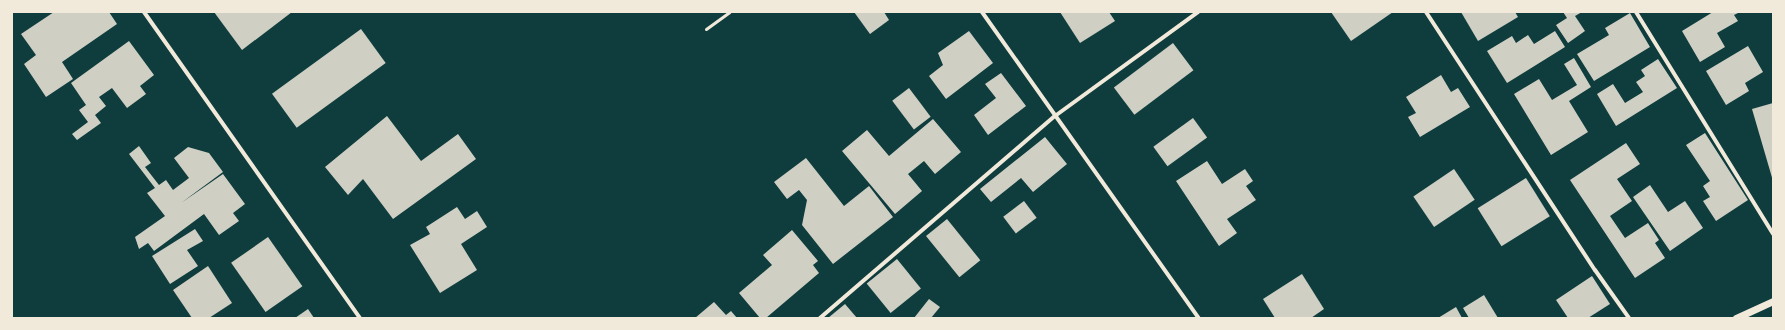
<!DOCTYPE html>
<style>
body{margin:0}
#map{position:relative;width:1785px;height:330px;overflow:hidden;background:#0f3d3e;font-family:"Nunito Sans",sans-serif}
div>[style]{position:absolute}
.building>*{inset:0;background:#cfcfc3;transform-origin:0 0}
.service>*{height:3px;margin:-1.5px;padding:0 1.5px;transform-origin:1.5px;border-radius:1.5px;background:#f1e9da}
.minor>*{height:4px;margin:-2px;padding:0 2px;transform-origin:2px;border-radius:2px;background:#f1e9da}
.tertiary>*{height:7px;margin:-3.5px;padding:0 3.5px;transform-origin:3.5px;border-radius:3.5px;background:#f1e9da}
span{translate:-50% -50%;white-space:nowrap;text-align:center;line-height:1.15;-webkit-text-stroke:3.5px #f1e9da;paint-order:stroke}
.frame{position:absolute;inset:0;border:13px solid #f1e9da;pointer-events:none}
</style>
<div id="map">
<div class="building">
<i style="clip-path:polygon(54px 12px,109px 12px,117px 24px,62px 62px,73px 79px,46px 97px,24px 64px,36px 55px,21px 34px)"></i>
<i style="clip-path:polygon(214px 12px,292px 12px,242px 50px)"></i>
<i style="clip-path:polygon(854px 12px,884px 12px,889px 20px,870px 34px)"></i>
<i style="clip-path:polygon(1060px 12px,1109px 12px,1115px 21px,1080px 43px)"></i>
<i style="clip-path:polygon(1331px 12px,1393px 12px,1351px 41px)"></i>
<i style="clip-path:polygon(1461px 12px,1515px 12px,1518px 17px,1478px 41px)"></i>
<i style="clip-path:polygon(1563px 12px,1582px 12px,1575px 16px,1585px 31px,1568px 43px,1556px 25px,1567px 18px)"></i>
<i style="clip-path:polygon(1713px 12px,1740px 12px,1734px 15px,1738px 21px,1717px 33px,1725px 47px,1700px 62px,1682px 31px)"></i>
<i style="clip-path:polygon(1630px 13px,1650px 47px,1594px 81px,1577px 54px,1609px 35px,1605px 28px)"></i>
<i style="left:361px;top:29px;width:42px;height:110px;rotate:54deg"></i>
<i style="clip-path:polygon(969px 31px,993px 63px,946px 99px,929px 76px,943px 65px,938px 53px)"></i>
<i style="clip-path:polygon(1555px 31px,1565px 47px,1507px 83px,1487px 51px,1512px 36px,1516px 43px,1528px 35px,1534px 44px)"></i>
<i style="clip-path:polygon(129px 41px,154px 75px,140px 86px,146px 94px,127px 108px,112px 88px,99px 97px,106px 106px,95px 115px,101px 123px,77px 140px,72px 134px,88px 122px,79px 110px,86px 105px,71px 83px)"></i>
<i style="left:1173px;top:43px;width:34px;height:74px;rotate:53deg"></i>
<i style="clip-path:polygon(1748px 46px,1763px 72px,1745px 83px,1749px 91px,1726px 105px,1706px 71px)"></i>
<i style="clip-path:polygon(1574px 58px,1591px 87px,1569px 101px,1588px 132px,1551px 155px,1514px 94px,1539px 79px,1552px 100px,1577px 85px,1564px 64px)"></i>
<i style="clip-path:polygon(1658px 59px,1677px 88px,1616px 126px,1597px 94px,1613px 84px,1625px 103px,1643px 92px,1636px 82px,1645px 76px,1641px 70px)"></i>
<i style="clip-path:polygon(1001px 73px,1026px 106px,988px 135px,974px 115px,996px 98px,985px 84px)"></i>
<i style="clip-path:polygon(1441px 75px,1451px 92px,1458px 88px,1470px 107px,1420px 137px,1408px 117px,1416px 113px,1406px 97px)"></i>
<i style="left:909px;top:88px;width:36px;height:21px;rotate:53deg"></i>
<i style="clip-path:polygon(1773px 103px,1773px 181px,1752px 109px)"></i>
<i style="clip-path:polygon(387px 116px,421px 161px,458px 134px,476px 159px,393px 219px,363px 179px,348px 195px,325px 167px)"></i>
<i style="left:1193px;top:118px;width:24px;height:49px;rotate:54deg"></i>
<i style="clip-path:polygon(933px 119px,961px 152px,935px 174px,924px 161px,908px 174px,922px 191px,895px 214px,842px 151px,867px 130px,889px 156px)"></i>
<i style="clip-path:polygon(1705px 133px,1748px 200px,1716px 221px,1703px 201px,1710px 197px,1703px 186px,1710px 181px,1686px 145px)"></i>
<i style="clip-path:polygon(1045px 137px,1067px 164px,1033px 192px,1021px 178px,991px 202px,980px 189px)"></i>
<i style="clip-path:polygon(1626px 143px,1640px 164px,1617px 179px,1632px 201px,1610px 216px,1625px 238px,1648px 223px,1659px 240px,1655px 243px,1665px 258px,1635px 278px,1570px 180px)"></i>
<i style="clip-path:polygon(139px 146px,151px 163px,145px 167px,159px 185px,166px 180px,173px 190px,189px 178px,174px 158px,188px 147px,209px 153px,223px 172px,181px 203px,223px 174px,245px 204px,233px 213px,239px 221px,219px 235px,204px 214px,154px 251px,148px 243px,139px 249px,135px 237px,165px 216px,147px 193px,155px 188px,129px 154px)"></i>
<i style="clip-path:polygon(806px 158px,844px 206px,869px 186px,893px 217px,833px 264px,802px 225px,807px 200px,799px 190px,787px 199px,774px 182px)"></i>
<i style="clip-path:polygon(1207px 161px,1222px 184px,1245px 169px,1253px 181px,1246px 186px,1256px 200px,1227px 219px,1237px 233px,1219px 246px,1176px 181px)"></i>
<i style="left:1454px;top:169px;width:37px;height:49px;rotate:56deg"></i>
<i style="left:1526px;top:178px;width:45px;height:57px;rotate:58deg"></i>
<i style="clip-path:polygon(1650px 185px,1668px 212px,1685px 201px,1703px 228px,1670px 251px,1633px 197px)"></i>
<i style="left:1024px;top:201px;width:21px;height:26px;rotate:53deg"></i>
<i style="clip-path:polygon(457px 207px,465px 219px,477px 211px,487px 227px,461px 244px,477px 270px,440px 293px,410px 245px,430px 234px,426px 227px)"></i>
<i style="left:947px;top:219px;width:53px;height:27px;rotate:51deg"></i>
<i style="clip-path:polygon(195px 229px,203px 241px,187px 250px,198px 266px,170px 284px,152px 256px)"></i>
<i style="clip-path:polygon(792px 230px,818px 261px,813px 265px,819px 273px,766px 318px,760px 318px,739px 293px,772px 265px,763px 255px)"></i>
<i style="left:268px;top:237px;width:60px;height:45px;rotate:55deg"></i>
<i style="left:897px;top:259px;width:38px;height:39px;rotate:51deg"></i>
<i style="clip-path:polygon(208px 266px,232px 303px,209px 318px,192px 318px,173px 290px)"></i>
<i style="clip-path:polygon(1302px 274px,1324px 309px,1311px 318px,1275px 318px,1263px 299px)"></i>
<i style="clip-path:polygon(1592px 276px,1610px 304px,1588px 318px,1568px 318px,1556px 300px)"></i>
<i style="clip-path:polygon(1484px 295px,1498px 318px,1469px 318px,1463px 308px)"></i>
<i style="clip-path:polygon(929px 299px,940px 307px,931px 318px,914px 318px)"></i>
<i style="clip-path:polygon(714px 302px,726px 315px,731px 311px,737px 318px,695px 318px)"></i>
<i style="clip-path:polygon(845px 304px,857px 318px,828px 318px)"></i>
<i style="clip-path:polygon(1456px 307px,1462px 318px,1438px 318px)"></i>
<i style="clip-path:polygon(308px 309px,314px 318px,295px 318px)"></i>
</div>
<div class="service">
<i style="left:706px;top:29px;width:29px;rotate:-36deg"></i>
</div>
<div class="minor">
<i style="left:144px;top:12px;width:375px;rotate:54.8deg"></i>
<i style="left:982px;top:12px;width:375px;rotate:54.7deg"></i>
<i style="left:1426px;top:12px;width:308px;rotate:56.8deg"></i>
<i style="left:1595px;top:270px;width:59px;rotate:54.7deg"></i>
<i style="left:1636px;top:12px;width:261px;rotate:58.3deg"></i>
<i style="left:820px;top:318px;width:310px;rotate:-40.7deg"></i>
<i style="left:1055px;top:116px;width:177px;rotate:-36deg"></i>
</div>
<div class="tertiary">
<i style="left:1736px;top:318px;width:41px;rotate:-24.7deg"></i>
</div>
<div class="frame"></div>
</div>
